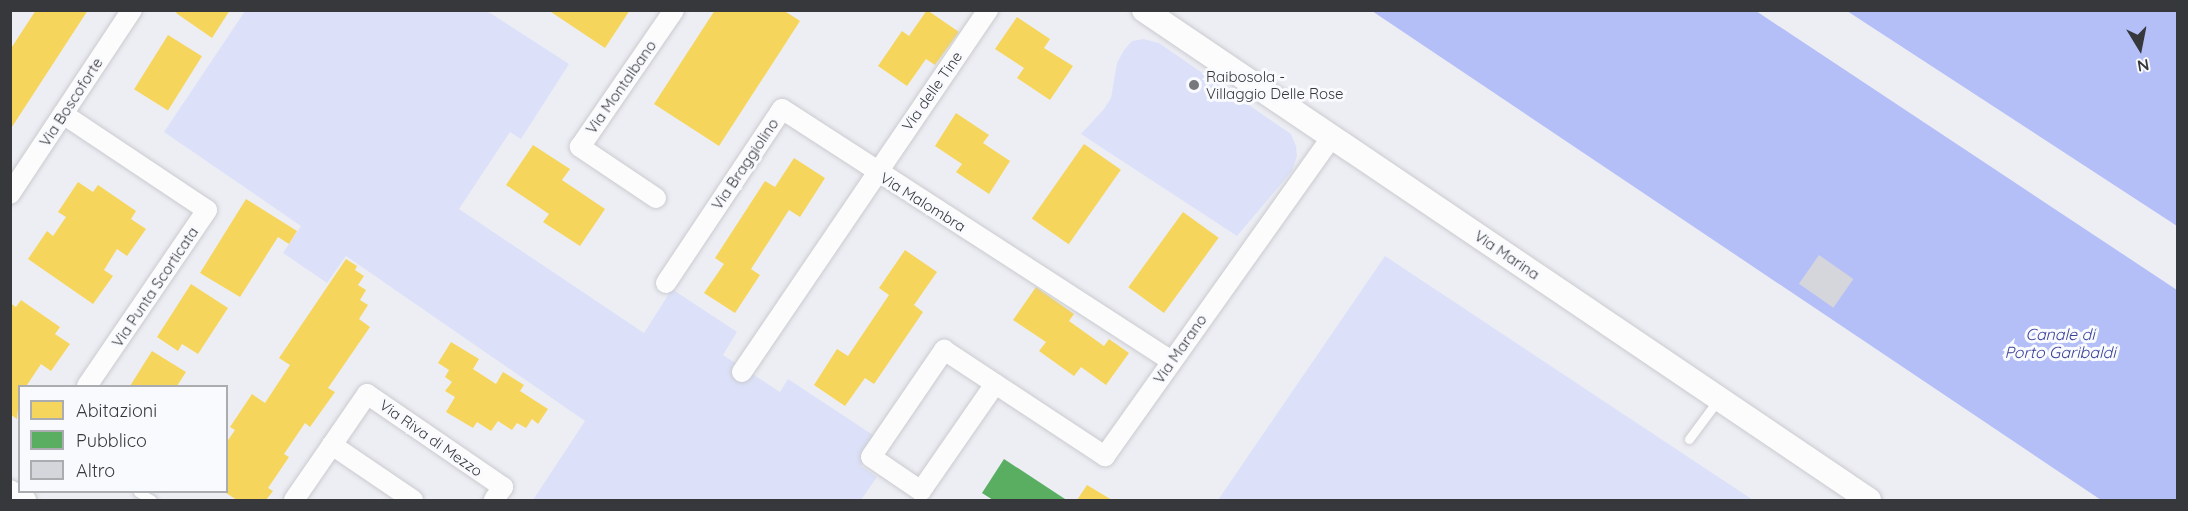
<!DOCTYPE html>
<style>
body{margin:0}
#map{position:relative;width:2188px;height:511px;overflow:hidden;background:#edeef4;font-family:Quicksand,sans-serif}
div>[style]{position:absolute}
.green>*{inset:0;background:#dce1f9}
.water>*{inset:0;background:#b4bff8}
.homes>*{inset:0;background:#f6d55c;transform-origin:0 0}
.public>*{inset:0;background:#5aae61}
.building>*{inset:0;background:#d5d6db;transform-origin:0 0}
.roads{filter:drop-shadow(0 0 2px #cacbcf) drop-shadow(0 0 2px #cacbcf)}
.service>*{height:9px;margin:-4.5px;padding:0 4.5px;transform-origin:4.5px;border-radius:4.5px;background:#fcfcfd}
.minor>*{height:20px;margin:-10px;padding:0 10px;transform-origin:10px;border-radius:10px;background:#fcfcfd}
.tertiary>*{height:24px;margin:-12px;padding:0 12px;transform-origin:12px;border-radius:12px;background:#fcfcfd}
.dots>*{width:16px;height:16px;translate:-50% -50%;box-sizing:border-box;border:3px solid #f9fafe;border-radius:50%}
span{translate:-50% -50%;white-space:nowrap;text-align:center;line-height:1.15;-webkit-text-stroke:6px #f9fafe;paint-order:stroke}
.poi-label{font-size:15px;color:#37383c}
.left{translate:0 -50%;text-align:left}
.street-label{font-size:15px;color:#37383c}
.water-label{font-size:16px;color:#3a419a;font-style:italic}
.frame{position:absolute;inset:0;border:12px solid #37383c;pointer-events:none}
.legend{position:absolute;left:18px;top:385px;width:210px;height:108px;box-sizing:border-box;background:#f9fafe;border:2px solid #abacb0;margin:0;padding:8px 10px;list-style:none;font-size:18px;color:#37383c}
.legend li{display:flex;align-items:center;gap:12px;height:30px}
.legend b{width:30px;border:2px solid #abacb0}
.north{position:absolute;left:2110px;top:18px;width:60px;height:60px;-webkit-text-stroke:4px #f9fafe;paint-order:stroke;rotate:170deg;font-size:16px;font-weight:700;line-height:24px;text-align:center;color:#37383c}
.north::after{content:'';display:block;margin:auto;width:21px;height:27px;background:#37383c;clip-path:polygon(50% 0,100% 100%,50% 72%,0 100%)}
</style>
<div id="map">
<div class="green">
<i style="clip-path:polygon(245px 11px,487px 11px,569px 64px,521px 139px,510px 132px,459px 209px,644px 333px,672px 289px,737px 332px,723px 355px,780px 392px,788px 379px,879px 439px,861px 466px,877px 477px,861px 500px,533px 500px,585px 421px,346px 256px,327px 283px,283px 253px,301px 226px,164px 132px)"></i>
<i style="clip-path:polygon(1143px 39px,1159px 43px,1291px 134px,1296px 146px,1297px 156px,1292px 171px,1237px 236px,1081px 134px,1104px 109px,1111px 98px,1117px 63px,1124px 50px,1132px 41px)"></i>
<i style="clip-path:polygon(1385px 256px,1753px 500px,1218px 500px)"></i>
</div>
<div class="water">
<i style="clip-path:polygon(1372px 11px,1756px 11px,2177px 290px,2177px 500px,2101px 500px)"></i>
<i style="clip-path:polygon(1847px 11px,2177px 11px,2177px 226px)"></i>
</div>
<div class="homes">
<i style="clip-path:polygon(36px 10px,88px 10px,10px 130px,10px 50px)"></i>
<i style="clip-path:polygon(178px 10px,230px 10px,212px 38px,176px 13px)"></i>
<i style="clip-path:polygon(548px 10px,630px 10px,605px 48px)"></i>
<i style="clip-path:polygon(715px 10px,783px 10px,800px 21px,719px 146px,654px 104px)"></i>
<i style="clip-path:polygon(927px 10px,959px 32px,935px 65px,926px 59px,907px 86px,878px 66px,902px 31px,909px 36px)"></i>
<i style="clip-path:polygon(1017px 17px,1050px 39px,1044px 48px,1073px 66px,1050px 100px,1017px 78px,1024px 68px,995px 49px)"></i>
<i style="left:168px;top:35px;width:40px;height:64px;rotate:32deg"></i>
<i style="clip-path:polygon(956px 113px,989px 135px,983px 143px,1010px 161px,989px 194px,956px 172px,962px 164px,935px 146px)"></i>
<i style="left:1084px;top:144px;width:45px;height:91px;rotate:35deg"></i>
<i style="clip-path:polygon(533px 145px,570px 169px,562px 180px,605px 209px,580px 246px,543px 222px,549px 214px,506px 185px)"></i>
<i style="clip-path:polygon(794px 158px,825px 178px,800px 217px,789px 210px,751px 269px,760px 275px,735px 313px,704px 293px,724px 264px,715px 258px,765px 181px,775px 187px)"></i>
<i style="clip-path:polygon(78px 182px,93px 192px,98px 185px,136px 211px,131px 219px,146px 229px,127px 256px,117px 249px,104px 270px,113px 276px,93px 304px,28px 259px,47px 231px,53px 236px,66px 217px,58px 212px)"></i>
<i style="clip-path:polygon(246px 199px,297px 231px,289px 244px,278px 237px,240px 297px,200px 273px)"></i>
<i style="left:1183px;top:212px;width:44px;height:93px;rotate:36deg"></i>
<i style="clip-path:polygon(905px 250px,937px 272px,914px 305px,923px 312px,874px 384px,865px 378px,845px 406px,814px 385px,837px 349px,848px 356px,889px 295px,879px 288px)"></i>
<i style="clip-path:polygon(346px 259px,357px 266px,355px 270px,364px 276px,358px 285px,366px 290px,360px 300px,368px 305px,359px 319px,370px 327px,328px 388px,335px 392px,310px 427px,305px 423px,284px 454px,289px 457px,268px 488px,273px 491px,266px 500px,237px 500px,226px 493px,226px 443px,235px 430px,230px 427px,252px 394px,265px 403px,290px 365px,279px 358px)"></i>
<i style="clip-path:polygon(191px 284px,228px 308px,198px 354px,182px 344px,178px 351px,157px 337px)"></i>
<i style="clip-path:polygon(1036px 287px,1074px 314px,1069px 321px,1104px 346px,1109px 339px,1129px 353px,1106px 385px,1081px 367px,1074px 376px,1039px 351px,1046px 342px,1013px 320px)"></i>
<i style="clip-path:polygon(21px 300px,60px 327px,55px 334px,70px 344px,51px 371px,41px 364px,27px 385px,30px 386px,20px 386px,17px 419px,10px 414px,10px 303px,16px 307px)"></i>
<i style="clip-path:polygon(451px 342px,479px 359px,473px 369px,496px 384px,503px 372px,524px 385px,520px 391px,548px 409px,538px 424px,532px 419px,526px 428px,517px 423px,512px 430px,498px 421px,491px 431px,477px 422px,473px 428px,446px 412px,455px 397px,445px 391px,452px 382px,445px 377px,449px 370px,438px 363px)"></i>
<i style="clip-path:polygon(152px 351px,186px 372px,177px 386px,130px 386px)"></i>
<i style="clip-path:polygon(1087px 485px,1112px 500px,1077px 500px)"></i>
</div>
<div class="public">
<i style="clip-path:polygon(1004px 459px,1065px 499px,1064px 500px,993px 500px,982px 493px)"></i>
</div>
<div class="building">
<i style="left:1819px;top:255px;width:42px;height:35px;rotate:35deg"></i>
</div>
<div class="roads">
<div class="service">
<i style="left:1689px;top:439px;width:49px;rotate:-53.4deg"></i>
<i style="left:138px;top:492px;width:16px;rotate:30deg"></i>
</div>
<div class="minor">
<i style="left:63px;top:114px;width:173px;rotate:33.7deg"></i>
<i style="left:207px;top:210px;width:213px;rotate:124.3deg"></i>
<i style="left:10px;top:194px;width:221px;rotate:-56.5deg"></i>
<i style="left:656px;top:198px;width:92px;rotate:-146.1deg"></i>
<i style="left:580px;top:147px;width:166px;rotate:-55.5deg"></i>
<i style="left:666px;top:283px;width:209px;rotate:-56.3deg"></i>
<i style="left:782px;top:109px;width:464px;rotate:32.9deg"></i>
<i style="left:742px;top:372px;width:438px;rotate:-55.8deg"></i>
<i style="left:995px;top:384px;width:130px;rotate:124.7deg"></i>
<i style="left:921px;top:491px;width:60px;rotate:-145.8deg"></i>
<i style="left:871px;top:457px;width:130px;rotate:-55.7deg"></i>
<i style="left:944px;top:350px;width:193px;rotate:33.4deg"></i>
<i style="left:1105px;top:456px;width:392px;rotate:-54.6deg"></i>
<i style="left:10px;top:490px;width:19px;rotate:32deg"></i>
<i style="left:294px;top:500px;width:67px;rotate:-55.4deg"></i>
<i style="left:413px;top:500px;width:98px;rotate:-145.8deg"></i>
<i style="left:332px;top:445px;width:62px;rotate:-55.5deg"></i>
<i style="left:367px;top:394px;width:165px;rotate:34.4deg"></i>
<i style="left:503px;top:487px;width:16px;rotate:125deg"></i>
</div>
<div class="tertiary">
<i style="left:1144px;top:10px;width:875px;rotate:34.05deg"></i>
</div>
</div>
<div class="dots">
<i style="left:1194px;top:85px;background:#77787c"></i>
</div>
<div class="poi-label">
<span class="left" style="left:1206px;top:85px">Raibosola -<br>Villaggio Delle Rose</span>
</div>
<div class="street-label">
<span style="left:621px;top:87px;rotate:-55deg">Via Montalbano</span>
<span style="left:932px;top:91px;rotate:-55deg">Via delle Tine</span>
<span style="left:71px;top:102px;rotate:-57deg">Via Boscoforte</span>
<span style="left:745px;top:164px;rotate:-56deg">Via Braggiolino</span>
<span style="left:923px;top:202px;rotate:32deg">Via Malombra</span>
<span style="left:1507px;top:255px;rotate:34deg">Via Marina</span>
<span style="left:155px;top:287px;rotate:-56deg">Via Punta Scorticata</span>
<span style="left:1180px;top:349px;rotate:-55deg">Via Marano</span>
<span style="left:431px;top:438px;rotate:35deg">Via Riva di Mezzo</span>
</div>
<div class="water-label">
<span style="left:2060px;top:343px">Canale di<br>Porto Garibaldi</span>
</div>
<div class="frame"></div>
<ul class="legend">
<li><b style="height:16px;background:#f6d55c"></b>Abitazioni</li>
<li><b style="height:16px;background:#5aae61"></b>Pubblico</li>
<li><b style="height:16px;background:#d5d6db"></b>Altro</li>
</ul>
<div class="north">N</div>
</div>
